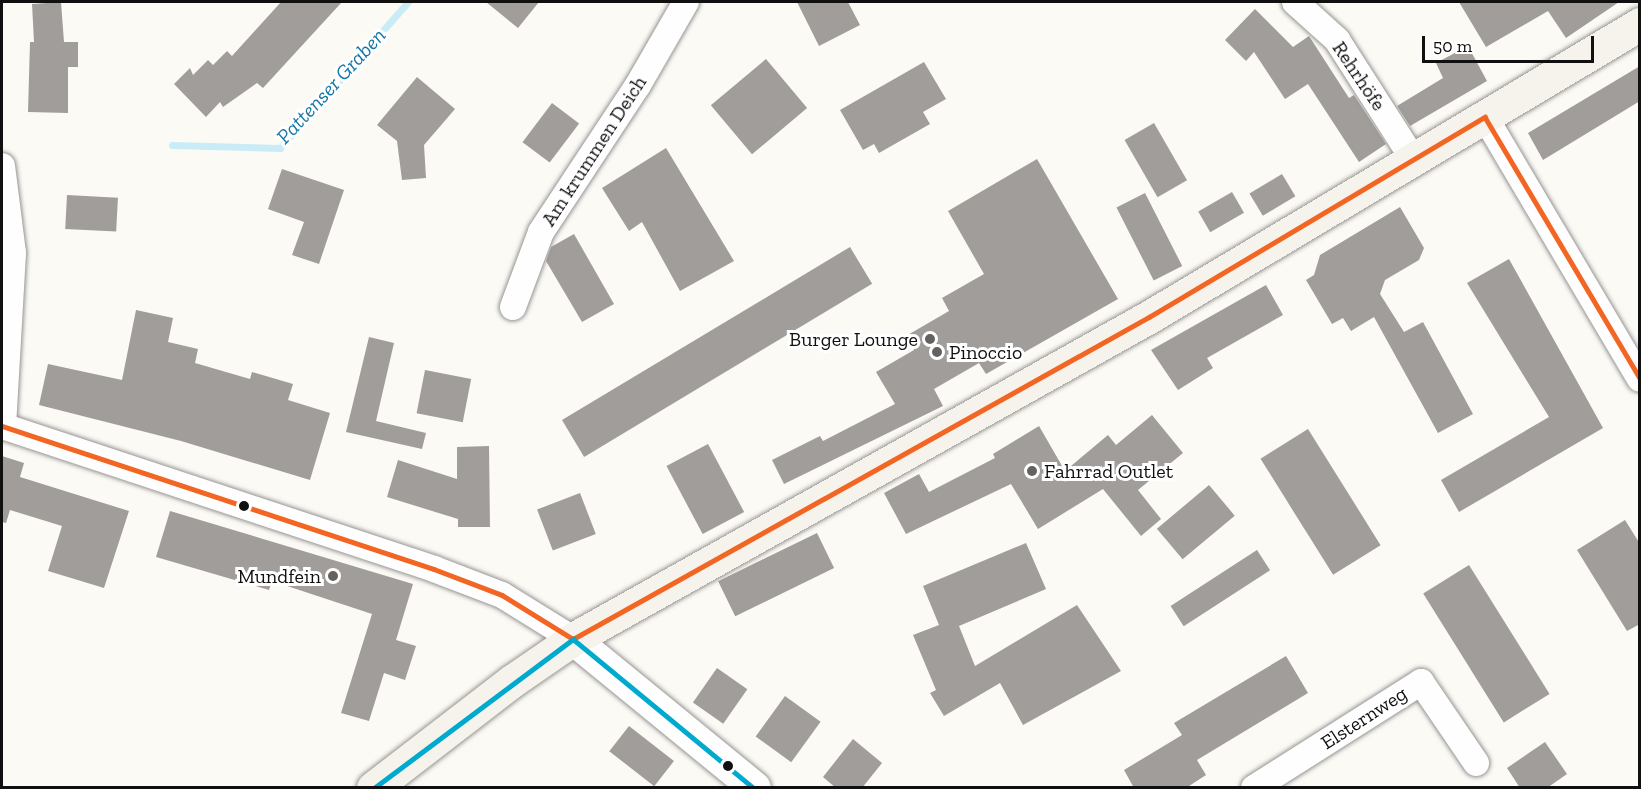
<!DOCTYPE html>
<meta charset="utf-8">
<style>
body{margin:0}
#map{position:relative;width:1641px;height:789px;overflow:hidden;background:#fcfaf5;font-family:"Zilla Slab",serif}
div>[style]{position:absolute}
.stream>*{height:7px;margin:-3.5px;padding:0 3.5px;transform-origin:3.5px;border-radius:3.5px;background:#caecf7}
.building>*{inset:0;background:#a09d9a;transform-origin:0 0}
.roads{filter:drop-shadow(0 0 2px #969593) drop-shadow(0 0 2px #969593)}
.minor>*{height:26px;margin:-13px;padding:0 13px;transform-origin:13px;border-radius:13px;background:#fffefe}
.tertiary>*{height:32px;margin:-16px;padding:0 16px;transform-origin:16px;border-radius:16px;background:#fffefe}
.secondary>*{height:33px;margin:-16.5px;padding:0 16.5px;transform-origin:16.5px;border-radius:16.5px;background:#f5f3eb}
.bus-1>*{height:4.5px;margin:-2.25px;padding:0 2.25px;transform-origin:2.25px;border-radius:2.25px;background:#f26522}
.bus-2>*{height:4.5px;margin:-2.25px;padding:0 2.25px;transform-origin:2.25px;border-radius:2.25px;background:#00a9ce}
.dots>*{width:16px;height:16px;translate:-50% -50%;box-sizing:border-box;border:3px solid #fff;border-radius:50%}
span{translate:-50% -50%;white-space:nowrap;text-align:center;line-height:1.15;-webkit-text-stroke:6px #fff;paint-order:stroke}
.street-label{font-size:20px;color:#101010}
.poi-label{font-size:20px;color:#101010}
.right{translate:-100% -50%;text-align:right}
.left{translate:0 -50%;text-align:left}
.water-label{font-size:21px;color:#1477a6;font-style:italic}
.frame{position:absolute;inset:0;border:3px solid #101010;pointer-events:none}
.scale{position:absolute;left:1422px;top:36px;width:172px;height:27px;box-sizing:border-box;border:3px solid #101010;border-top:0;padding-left:8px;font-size:18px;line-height:21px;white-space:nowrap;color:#101010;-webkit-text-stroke:4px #fff;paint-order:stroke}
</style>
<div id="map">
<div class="stream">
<i style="left:172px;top:145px;width:108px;rotate:1.6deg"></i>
<i style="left:280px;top:148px;width:194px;rotate:-48.8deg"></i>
</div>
<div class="building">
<i style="clip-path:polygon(61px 2px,64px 42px,78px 42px,78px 67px,68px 67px,68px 113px,28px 112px,30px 42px,34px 42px,32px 4px)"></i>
<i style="clip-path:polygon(281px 2px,342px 2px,263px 88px,257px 83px,223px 107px,220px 102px,206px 117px,174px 84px,190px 68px,193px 75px,208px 60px,213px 65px,227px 51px,232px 56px)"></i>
<i style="clip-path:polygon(486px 2px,539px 2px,518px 28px)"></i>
<i style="clip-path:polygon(797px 2px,848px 2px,860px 25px,819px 46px)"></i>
<i style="clip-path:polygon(1459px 2px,1619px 2px,1566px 38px,1548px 11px,1486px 47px)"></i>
<i style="clip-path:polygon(1255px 9px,1293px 47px,1309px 36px,1349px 98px,1354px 95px,1386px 144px,1359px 162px,1308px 84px,1285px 99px,1254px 52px,1246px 61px,1225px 40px)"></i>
<i style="clip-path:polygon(1468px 46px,1487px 81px,1410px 126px,1397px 106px,1443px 78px,1436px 63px)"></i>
<i style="left:766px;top:59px;width:64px;height:72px;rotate:50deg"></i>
<i style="clip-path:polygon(924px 62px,946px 99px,923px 112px,930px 124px,879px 153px,874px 144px,863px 150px,840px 110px)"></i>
<i style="clip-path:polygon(1640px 66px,1640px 101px,1543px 160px,1528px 133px)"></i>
<i style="clip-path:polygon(417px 77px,455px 109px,424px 145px,426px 178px,402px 180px,397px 141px,377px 125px)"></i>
<i style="left:552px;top:103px;width:34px;height:49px;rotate:37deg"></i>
<i style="left:1154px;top:123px;width:66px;height:34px;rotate:60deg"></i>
<i style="clip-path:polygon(666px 148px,734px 261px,680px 291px,642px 222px,629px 231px,602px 188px)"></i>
<i style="clip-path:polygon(1037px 159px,1118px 299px,986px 374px,979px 363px,934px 389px,943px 406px,784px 484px,772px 460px,820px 436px,823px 441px,895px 404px,876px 372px,914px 350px,906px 336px,949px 311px,942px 298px,984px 274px,948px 211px)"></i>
<i style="clip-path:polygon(282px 169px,344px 190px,319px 264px,292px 255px,304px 222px,268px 209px)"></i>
<i style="left:1282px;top:174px;width:26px;height:38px;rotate:59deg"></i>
<i style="left:1232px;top:192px;width:24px;height:39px;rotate:60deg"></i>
<i style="left:1145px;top:193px;width:82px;height:32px;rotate:63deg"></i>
<i style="left:67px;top:195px;width:51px;height:34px;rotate:3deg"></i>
<i style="clip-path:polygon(1400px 207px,1424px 248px,1419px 260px,1385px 280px,1380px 294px,1404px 332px,1423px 322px,1473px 414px,1438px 433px,1374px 317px,1351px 331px,1343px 318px,1332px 324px,1306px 280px,1314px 275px,1320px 255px)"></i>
<i style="clip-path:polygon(574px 234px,614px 304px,582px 322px,546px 261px,551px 247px)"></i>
<i style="left:850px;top:247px;width:43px;height:336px;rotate:59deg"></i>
<i style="clip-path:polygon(1509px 259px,1603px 428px,1459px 512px,1441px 480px,1549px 417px,1467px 283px)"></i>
<i style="clip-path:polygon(1266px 285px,1283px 315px,1207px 358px,1213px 368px,1178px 390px,1151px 350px)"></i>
<i style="clip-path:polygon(136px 310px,173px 318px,168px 342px,198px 349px,195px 363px,250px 379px,252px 372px,293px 384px,288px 400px,330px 413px,310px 480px,181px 441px,39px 405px,48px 364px,122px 380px)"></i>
<i style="clip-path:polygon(369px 337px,394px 343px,376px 421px,426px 433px,422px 449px,346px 432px)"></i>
<i style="left:425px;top:370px;width:47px;height:44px;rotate:11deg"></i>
<i style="clip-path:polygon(1152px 415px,1183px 453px,1138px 490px,1161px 519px,1141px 536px,1103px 489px,1038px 529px,1011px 484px,906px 534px,884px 493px,919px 474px,929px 492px,995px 458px,993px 454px,1039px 426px,1065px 471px,1108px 435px,1116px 445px)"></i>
<i style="left:1308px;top:429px;width:137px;height:56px;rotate:58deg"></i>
<i style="left:708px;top:444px;width:77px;height:47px;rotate:62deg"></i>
<i style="clip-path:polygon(489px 446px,490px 527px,458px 527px,458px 519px,387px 497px,398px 460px,457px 479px,457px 447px)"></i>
<i style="clip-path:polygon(2px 456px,24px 463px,20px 477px,129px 511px,104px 588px,48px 571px,62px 526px,10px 510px,6px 523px,2px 522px)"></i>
<i style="left:1209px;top:485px;width:40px;height:68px;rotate:50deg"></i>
<i style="left:580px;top:493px;width:44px;height:46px;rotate:69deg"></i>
<i style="clip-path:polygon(170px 511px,413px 584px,396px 640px,416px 646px,405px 680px,384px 673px,369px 721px,341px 713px,372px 614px,272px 581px,269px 590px,156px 557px)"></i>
<i style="clip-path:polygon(1625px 520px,1640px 544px,1640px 624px,1627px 631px,1577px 550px)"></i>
<i style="left:817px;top:533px;width:39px;height:110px;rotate:64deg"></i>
<i style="clip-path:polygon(1026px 543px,1046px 589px,959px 626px,975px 666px,1077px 605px,1121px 671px,1023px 725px,1000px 683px,944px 716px,930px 693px,936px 690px,913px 635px,939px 625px,923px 586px)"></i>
<i style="left:1257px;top:550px;width:24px;height:103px;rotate:57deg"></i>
<i style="left:1469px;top:565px;width:152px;height:54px;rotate:58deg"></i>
<i style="clip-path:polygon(1286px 656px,1308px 693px,1197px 760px,1206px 775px,1186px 788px,1134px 788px,1124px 770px,1182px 735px,1174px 723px)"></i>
<i style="left:717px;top:668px;width:37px;height:42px;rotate:35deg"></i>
<i style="left:785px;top:696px;width:44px;height:50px;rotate:36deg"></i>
<i style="left:629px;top:726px;width:57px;height:32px;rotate:38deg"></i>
<i style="clip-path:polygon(853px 739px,882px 763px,862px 788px,836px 788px,823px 777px)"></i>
<i style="clip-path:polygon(1545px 742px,1567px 774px,1547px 788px,1520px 788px,1507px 768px)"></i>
</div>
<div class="roads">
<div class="minor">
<i style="left:1295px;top:2px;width:57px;rotate:42.1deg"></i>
<i style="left:1337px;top:40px;width:141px;rotate:57.4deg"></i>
<i style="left:1485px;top:117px;width:304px;rotate:59.4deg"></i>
<i style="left:2px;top:166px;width:88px;rotate:82.8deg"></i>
<i style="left:13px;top:253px;width:173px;rotate:93.3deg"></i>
<i style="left:513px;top:307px;width:80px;rotate:-69.5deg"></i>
<i style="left:541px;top:232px;width:176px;rotate:-56.6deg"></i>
<i style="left:638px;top:85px;width:96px;rotate:-60deg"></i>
<i style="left:2px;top:426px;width:455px;rotate:18.3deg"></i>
<i style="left:434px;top:569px;width:73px;rotate:20.9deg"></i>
<i style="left:502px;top:595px;width:84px;rotate:31.8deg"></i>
<i style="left:1254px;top:788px;width:198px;rotate:-32.4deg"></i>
<i style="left:1421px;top:682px;width:98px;rotate:55.8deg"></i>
</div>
<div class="tertiary">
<i style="left:573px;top:639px;width:235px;rotate:39.3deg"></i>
</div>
<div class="secondary">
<i style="left:373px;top:788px;width:175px;rotate:-37.6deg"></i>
<i style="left:512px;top:681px;width:74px;rotate:-34.5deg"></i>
<i style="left:573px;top:639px;width:660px;rotate:-29.21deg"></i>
<i style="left:1149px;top:317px;width:572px;rotate:-30.83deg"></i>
</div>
</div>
<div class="bus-1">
<i style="left:2px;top:426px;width:455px;rotate:18.3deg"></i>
<i style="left:434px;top:569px;width:73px;rotate:20.9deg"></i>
<i style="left:502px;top:595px;width:84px;rotate:31.8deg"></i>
<i style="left:573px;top:639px;width:660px;rotate:-29.21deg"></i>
<i style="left:1149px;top:317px;width:391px;rotate:-30.8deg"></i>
<i style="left:1485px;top:117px;width:304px;rotate:59.3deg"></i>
</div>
<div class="bus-2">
<i style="left:573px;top:639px;width:234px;rotate:39.5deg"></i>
<i style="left:374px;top:788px;width:249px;rotate:-36.8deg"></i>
</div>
<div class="dots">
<i style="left:930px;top:339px;background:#636260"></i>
<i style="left:937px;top:352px;background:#636260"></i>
<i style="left:1032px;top:471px;background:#636260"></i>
<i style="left:244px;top:506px;background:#101010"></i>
<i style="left:333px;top:576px;background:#636260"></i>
<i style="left:728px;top:766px;background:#101010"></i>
</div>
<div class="street-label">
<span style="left:1359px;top:76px;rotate:56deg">Rehrhöfe</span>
<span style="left:594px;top:151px;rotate:-57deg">Am krummen Deich</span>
<span style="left:1364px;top:718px;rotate:-33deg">Elsternweg</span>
</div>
<div class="poi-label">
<span class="right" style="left:918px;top:339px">Burger Lounge</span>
<span class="left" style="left:949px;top:352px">Pinoccio</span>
<span class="left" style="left:1044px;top:471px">Fahrrad Outlet</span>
<span class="right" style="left:321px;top:576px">Mundfein</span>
</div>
<div class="water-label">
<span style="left:331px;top:86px;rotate:-47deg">Pattenser Graben</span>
</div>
<div class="frame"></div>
<div class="scale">50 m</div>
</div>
